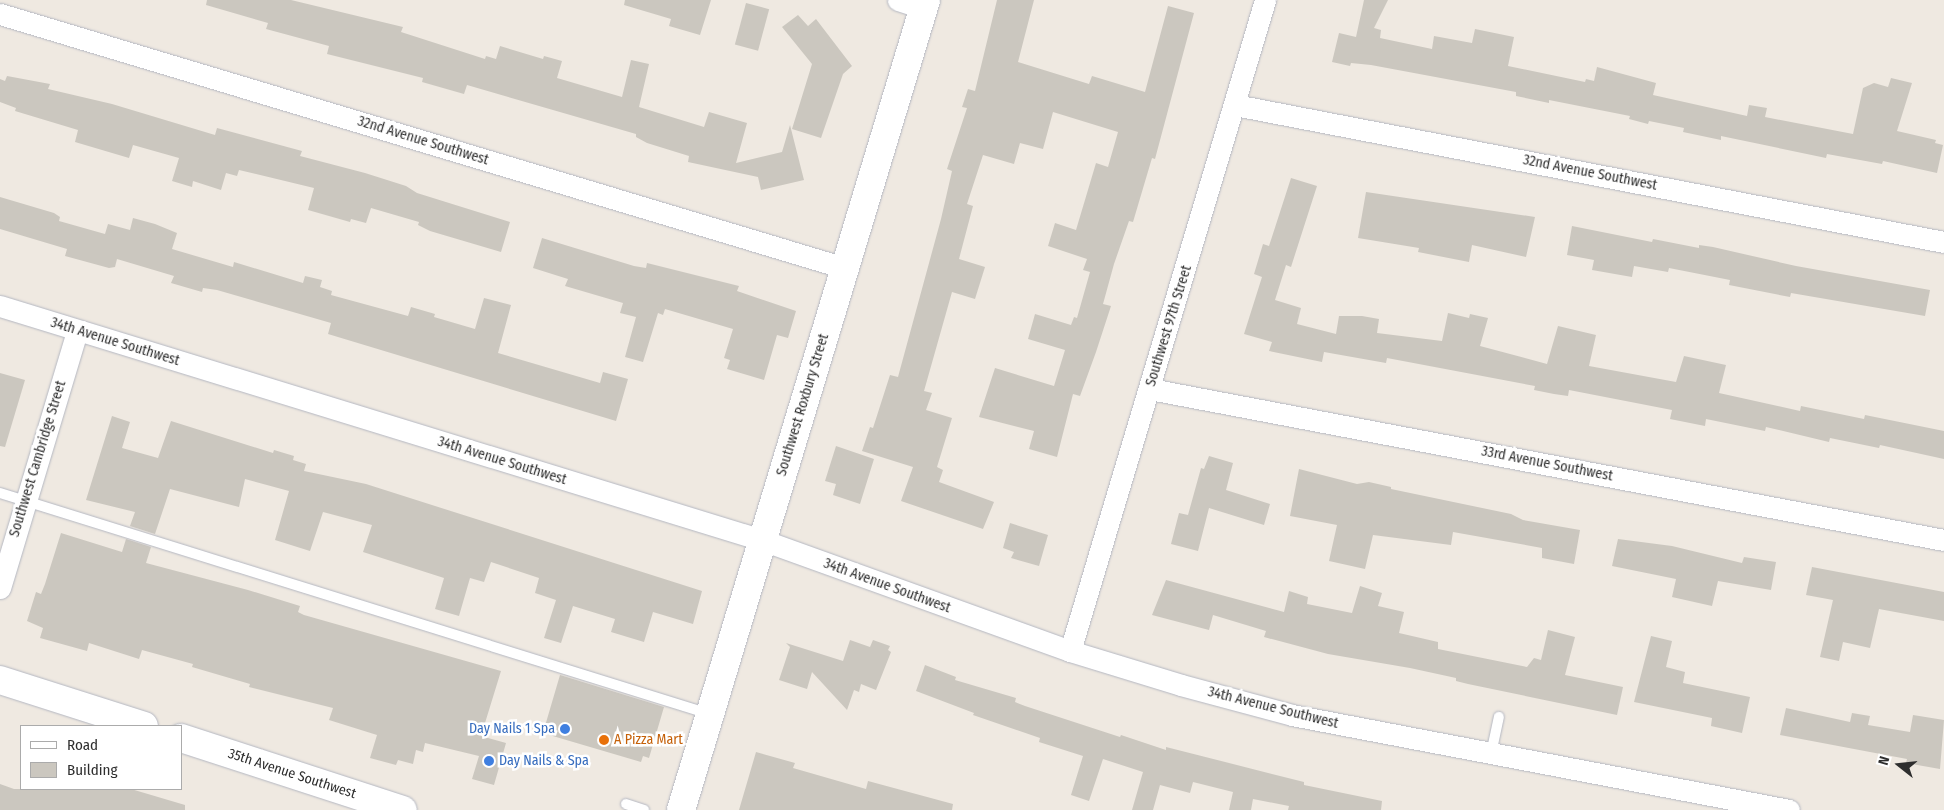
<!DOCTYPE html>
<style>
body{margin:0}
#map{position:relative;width:1944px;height:810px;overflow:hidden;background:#efe9e1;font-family:"Fira Sans Condensed",sans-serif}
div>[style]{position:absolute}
.building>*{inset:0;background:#cbc7bf;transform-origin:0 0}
.roads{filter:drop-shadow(0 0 1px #b4b7c1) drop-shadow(0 0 1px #b4b7c1)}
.lane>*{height:10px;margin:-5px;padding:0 5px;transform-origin:5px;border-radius:5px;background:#fff}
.street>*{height:21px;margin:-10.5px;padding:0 10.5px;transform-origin:10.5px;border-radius:10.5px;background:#fff}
.secondary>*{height:28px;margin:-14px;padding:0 14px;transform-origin:14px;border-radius:14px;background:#fff}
.dots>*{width:14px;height:14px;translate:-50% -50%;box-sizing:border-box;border:2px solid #fff;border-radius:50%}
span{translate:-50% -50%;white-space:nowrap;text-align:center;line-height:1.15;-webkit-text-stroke:5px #fff;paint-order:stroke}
.street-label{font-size:14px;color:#2e2e2e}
.shop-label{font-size:14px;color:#366cbe}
.right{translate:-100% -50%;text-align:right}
.left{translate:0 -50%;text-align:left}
.food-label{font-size:14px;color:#c56008}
.legend{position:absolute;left:20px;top:725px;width:162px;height:65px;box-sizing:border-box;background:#fff;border:1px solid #ababab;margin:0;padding:6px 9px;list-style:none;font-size:15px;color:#2e2e2e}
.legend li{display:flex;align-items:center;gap:10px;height:25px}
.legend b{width:25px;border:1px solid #ababab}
.north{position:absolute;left:1874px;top:740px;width:50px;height:50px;-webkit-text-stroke:4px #fff;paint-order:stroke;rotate:286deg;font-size:14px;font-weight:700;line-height:20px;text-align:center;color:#2e2e2e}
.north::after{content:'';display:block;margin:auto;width:18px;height:22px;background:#2e2e2e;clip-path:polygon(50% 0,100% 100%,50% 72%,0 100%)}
</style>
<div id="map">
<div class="building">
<i style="clip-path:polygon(207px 0,291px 0,403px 27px,401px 32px,485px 59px,486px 56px,496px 59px,500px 46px,543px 59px,544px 56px,562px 61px,557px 78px,622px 97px,631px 60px,649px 64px,639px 107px,704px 127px,709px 112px,747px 123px,736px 163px,782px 152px,790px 125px,804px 180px,761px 190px,758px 177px,688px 162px,689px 156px,647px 143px,636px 137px,636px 134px,467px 85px,464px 94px,422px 82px,423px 78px,327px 54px,329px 46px,266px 29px,268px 23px,206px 5px)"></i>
<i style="clip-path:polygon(625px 0,711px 0,700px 35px,669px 26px,671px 19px,624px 5px)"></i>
<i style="clip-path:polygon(997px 0,1034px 0,1018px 62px,1089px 84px,1092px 76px,1145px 92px,1168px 6px,1194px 13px,1155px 159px,1152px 158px,1133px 222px,1129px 221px,1114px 264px,1103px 304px,1111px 306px,1096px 352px,1080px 396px,1073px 394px,1057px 457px,1029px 449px,1034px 431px,979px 417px,995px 368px,1054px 386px,1065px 350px,1028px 339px,1035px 314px,1071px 325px,1074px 317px,1077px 318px,1090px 272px,1083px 270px,1087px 259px,1048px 246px,1055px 223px,1076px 230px,1096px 163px,1108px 167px,1118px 132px,1053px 112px,1043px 149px,1020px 143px,1014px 164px,983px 155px,967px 204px,973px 206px,959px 259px,985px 267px,975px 299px,952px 292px,924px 391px,932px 393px,926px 410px,952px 418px,937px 467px,943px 470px,939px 482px,994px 502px,983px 529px,901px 501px,913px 467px,862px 451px,870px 427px,873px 428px,890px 375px,898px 377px,941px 219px,952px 171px,947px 169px,967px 108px,962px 107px,968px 89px,975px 91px)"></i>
<i style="clip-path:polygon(1364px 0,1388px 0,1374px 28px,1381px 30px,1380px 38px,1432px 49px,1434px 36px,1472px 43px,1475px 29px,1514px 37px,1508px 66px,1585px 82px,1586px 79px,1594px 81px,1597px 67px,1656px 83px,1653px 95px,1747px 116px,1749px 105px,1767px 108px,1765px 117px,1853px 134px,1863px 88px,1874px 83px,1888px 87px,1891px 78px,1912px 83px,1897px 131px,1936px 140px,1935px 143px,1943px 145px,1937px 173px,1883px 161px,1882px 164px,1827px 154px,1826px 158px,1721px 136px,1721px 140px,1683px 132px,1684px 128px,1649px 121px,1648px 124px,1629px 119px,1630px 116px,1549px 100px,1549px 103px,1516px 96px,1516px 92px,1371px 65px,1351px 63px,1350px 66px,1332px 62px,1339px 33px,1356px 37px)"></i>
<i style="left:746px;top:3px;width:24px;height:43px;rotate:15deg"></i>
<i style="clip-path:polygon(798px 15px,808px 26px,816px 19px,852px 66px,843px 74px,821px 138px,792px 129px,812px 64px,782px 27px)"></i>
<i style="clip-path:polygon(7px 76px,50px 84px,48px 89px,112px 104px,215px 135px,217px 128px,302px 151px,300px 156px,365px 173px,406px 186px,417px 193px,510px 222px,501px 252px,430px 231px,418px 225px,419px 222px,371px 208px,366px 223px,351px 219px,350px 222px,308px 210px,314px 188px,239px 170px,237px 176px,226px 173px,221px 190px,193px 181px,192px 187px,172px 181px,179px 158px,133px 145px,129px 158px,75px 142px,78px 130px,15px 111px,16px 108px,0 102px,0 79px,5px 81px)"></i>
<i style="clip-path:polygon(1291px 178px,1317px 186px,1291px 267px,1286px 265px,1275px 300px,1301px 308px,1297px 324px,1336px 334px,1339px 316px,1362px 316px,1379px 319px,1377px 333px,1442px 341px,1448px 313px,1469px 318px,1470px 314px,1488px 318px,1480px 346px,1547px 364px,1558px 326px,1596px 335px,1589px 366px,1676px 382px,1684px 356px,1726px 365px,1719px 393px,1800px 411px,1801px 406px,1864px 419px,1865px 415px,1944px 431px,1944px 459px,1880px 445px,1879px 448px,1830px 438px,1829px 442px,1766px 427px,1765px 431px,1706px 419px,1705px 426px,1670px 419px,1672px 410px,1569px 390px,1568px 396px,1554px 394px,1534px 390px,1535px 386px,1387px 358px,1386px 363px,1324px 352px,1322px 362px,1269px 351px,1272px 342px,1244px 334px,1262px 277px,1254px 274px,1263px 244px,1269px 246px)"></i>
<i style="clip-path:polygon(1366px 192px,1535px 217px,1526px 257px,1472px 245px,1469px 262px,1418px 252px,1419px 248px,1358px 238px)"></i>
<i style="clip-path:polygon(0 197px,54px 213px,60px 217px,59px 221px,105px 234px,108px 224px,130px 230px,133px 218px,155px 224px,177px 233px,172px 249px,233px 267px,234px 262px,303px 283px,305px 276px,322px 280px,320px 287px,332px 291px,331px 295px,408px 316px,411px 307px,435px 314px,434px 317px,475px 329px,484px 298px,511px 305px,498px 353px,600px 383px,603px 372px,628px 379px,616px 421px,328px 334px,331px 323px,217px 290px,203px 288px,202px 292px,171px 283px,174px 276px,117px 259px,115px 267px,109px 268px,65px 256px,67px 249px,0 229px)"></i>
<i style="clip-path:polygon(1572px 226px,1652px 242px,1653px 239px,1699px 248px,1699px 245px,1713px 247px,1796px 266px,1930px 290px,1925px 316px,1791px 293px,1790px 297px,1729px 285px,1730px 280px,1669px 268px,1668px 272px,1634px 266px,1632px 277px,1592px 270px,1594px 260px,1567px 255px)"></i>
<i style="clip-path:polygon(542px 238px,634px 266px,646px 268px,647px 263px,739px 286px,737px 291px,796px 311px,788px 338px,777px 335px,764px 380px,727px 369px,730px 360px,724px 358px,733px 329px,665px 309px,663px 315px,658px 313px,643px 362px,625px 357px,636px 317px,620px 313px,623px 303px,565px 286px,568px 279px,533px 268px)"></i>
<i style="clip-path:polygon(0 373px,25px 380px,5px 447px,0 446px)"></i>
<i style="clip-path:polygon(112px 416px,130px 422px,122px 448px,158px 458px,171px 421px,273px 453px,274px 450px,294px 456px,293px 460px,306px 464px,304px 471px,366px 484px,702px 591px,693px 624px,653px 612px,644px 642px,611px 632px,615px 619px,573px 606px,561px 643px,544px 638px,556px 600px,535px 593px,539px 578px,491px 562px,484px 582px,470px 578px,459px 616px,435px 609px,444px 578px,363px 552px,372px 525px,323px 512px,310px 551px,275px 540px,289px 491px,245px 479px,239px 507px,170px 489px,155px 534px,130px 526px,135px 512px,86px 500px)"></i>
<i style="clip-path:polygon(836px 446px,874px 459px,860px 504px,833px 495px,836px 484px,825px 481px)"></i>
<i style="clip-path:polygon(1209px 456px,1233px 463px,1226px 490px,1270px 504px,1264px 525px,1209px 508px,1198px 551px,1171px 544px,1179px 513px,1188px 515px,1201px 468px,1204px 469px)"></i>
<i style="clip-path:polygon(1299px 469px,1357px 484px,1369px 482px,1391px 487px,1391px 489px,1511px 514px,1523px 520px,1580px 530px,1574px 564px,1542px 558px,1542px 548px,1453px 532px,1451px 545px,1373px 535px,1365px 569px,1329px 561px,1337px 525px,1290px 516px)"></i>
<i style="clip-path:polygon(1010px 523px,1048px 535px,1039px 566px,1011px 558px,1014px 552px,1003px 548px)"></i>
<i style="clip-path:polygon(61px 533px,122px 552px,126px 539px,151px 547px,146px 563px,248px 590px,300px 606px,298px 612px,304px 615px,501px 671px,481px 736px,506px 743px,494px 785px,472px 779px,479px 756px,425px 743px,423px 752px,416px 750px,413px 764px,398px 760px,396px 765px,370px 758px,377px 735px,329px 720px,333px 708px,249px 687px,250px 684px,192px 667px,193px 664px,142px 650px,139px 659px,89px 643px,87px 651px,40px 638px,43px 628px,27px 621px,36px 592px,41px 594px,45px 584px)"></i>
<i style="clip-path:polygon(1618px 539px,1672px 546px,1742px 563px,1744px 557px,1776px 562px,1771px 590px,1718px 581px,1712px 606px,1672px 597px,1676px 579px,1612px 566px)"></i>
<i style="clip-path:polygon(1812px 567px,1944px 592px,1944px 621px,1879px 609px,1870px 648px,1843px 642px,1839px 661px,1820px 657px,1833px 600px,1806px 595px)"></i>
<i style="clip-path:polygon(1166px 580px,1284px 612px,1289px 591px,1308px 597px,1307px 604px,1352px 613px,1360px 586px,1382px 593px,1378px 606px,1404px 612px,1399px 633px,1438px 642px,1438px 649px,1527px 667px,1534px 658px,1541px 660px,1548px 630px,1575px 637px,1565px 675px,1623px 687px,1617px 715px,1468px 684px,1456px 681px,1456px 678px,1410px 668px,1328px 654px,1264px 637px,1266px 631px,1213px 615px,1209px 630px,1152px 615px)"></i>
<i style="clip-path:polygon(1651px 636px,1672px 641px,1666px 667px,1685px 672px,1683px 683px,1750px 697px,1742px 733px,1711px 726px,1712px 718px,1634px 702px)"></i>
<i style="clip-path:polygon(850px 640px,870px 647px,873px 640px,890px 646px,888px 650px,891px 652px,876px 690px,861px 684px,859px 692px,854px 690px,847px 710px,812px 672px,807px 689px,779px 680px,790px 647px,786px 643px,843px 661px)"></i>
<i style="clip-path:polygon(925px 665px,956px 677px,955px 680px,1016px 698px,1015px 702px,1025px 706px,1120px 737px,1121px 735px,1166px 750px,1166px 747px,1304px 782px,1304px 785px,1382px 801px,1381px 810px,1288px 810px,1289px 806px,1253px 799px,1251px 810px,1229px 810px,1233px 792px,1193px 782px,1190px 793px,1160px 785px,1153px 810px,1132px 810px,1143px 772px,1103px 759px,1089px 801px,1071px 795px,1083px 756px,1039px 742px,1040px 738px,973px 715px,974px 713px,916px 691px)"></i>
<i style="clip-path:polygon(560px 675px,664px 707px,649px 758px,643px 756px,641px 762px,546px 734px,548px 727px,545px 726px)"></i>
<i style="clip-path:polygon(1786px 708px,1850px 722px,1852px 713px,1870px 716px,1868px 725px,1910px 732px,1913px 715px,1944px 720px,1940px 769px,1906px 763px,1907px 759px,1780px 735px)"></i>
<i style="clip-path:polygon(756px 752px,795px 763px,793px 768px,866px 789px,868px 781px,953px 804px,952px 810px,739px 810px)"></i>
<i style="clip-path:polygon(0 784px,14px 789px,131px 789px,185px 805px,185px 810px,0 810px)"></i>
</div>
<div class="roads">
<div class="lane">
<i style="left:0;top:493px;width:743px;rotate:17.31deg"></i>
<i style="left:1491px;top:754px;width:38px;rotate:-78deg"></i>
<i style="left:626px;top:804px;width:19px;rotate:18deg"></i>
</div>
<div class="street">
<i style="left:898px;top:0;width:26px;rotate:18deg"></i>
<i style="left:0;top:14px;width:882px;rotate:16.73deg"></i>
<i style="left:1235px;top:105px;width:722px;rotate:10.94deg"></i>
<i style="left:0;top:306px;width:797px;rotate:17.07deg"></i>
<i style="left:762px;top:540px;width:327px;rotate:19.8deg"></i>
<i style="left:1070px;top:651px;width:116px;rotate:17deg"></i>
<i style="left:1181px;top:685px;width:115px;rotate:15.1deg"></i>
<i style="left:1292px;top:715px;width:506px;rotate:10.82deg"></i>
<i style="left:1150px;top:389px;width:808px;rotate:10.77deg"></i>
<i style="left:0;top:588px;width:268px;rotate:-73.3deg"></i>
<i style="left:1070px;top:651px;width:680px;rotate:-73.32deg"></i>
</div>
<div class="secondary">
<i style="left:0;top:680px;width:151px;rotate:17.7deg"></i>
<i style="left:181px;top:738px;width:233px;rotate:18deg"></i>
<i style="left:681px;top:810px;width:846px;rotate:-73.17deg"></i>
</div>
</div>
<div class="dots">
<i style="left:565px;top:729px;background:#3f7fe0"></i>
<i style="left:604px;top:740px;background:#e8710a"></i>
<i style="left:489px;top:761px;background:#3f7fe0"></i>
</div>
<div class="street-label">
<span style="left:423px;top:141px;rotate:17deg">32nd Avenue Southwest</span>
<span style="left:1590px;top:173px;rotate:11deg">32nd Avenue Southwest</span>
<span style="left:1169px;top:326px;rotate:-73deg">Southwest 97th Street</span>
<span style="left:115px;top:342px;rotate:17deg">34th Avenue Southwest</span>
<span style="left:803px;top:405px;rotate:-73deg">Southwest Roxbury Street</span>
<span style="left:38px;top:459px;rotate:-73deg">Southwest Cambridge Street</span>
<span style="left:502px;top:461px;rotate:17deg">34th Avenue Southwest</span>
<span style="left:1547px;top:464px;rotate:11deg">33rd Avenue Southwest</span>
<span style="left:887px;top:586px;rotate:20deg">34th Avenue Southwest</span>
<span style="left:1273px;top:708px;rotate:14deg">34th Avenue Southwest</span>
<span style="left:292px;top:774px;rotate:18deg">35th Avenue Southwest</span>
</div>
<div class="shop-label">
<span class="right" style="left:555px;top:729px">Day Nails 1 Spa</span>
<span class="left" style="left:499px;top:761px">Day Nails &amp; Spa</span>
</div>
<div class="food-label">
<span class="left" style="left:614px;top:740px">A Pizza Mart</span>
</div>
<ul class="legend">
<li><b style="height:6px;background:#fff"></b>Road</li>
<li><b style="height:14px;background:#cbc7bf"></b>Building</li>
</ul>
<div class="north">N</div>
</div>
